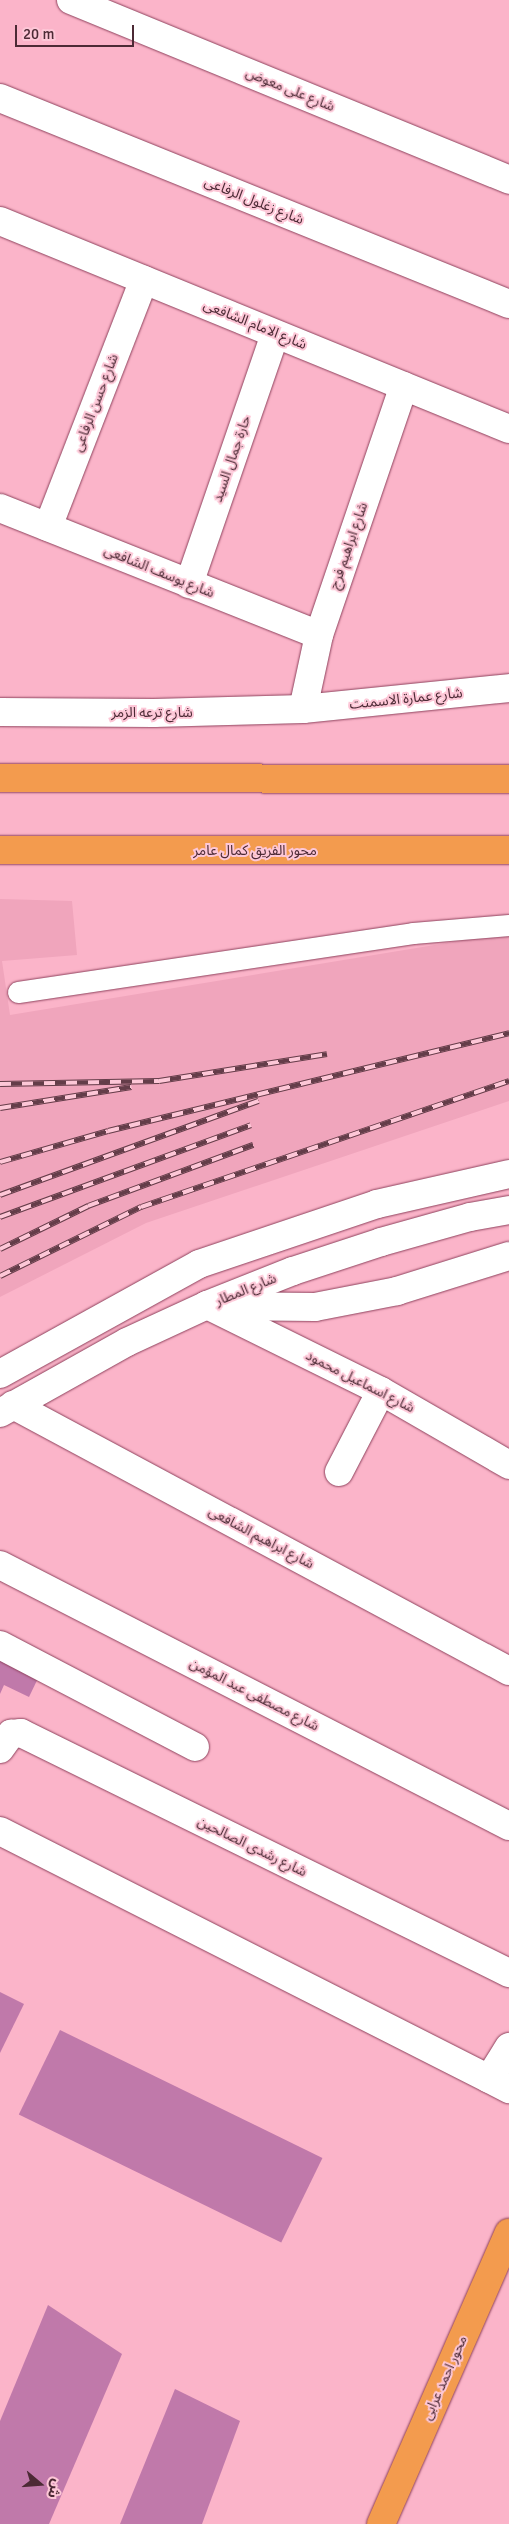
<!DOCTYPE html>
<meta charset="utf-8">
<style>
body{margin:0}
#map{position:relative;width:509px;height:2524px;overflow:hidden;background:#fbb4c9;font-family:Signika,"Noto Sans Arabic",sans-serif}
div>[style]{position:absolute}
.built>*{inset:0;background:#f0a5bc}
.building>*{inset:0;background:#c079aa;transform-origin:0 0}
.roads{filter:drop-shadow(0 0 1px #8e425d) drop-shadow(0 0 1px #8e425d)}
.service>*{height:21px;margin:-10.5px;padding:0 10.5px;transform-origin:10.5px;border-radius:10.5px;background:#fff}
.minor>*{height:28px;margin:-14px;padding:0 14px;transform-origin:14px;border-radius:14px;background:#fff}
.tertiary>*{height:28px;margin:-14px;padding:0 14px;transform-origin:14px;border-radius:14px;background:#fff}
.motorway>*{height:28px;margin:-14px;padding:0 14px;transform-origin:14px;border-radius:14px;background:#f39b4e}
.rail>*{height:5.5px;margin-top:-2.75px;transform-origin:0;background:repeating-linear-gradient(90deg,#fdc7d7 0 11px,#643d49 0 22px);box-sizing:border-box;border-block:1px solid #643d49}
span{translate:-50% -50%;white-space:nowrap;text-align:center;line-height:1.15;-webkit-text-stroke:4px #fdc7d7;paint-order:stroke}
.street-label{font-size:14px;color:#4c2a35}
.north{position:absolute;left:15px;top:2459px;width:50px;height:50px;-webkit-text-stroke:4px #fdc7d7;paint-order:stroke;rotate:108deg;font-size:14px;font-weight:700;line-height:20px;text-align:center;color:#4c2a35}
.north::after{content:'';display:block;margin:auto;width:18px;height:22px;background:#4c2a35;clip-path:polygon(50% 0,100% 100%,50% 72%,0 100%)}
.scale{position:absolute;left:15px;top:25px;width:119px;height:22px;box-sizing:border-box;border:2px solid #4c2a35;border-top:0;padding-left:6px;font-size:15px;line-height:18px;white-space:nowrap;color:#4c2a35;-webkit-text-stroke:4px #fdc7d7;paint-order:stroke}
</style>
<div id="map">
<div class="built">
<i style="clip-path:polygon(0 899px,72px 901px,77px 955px,2px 961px,10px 1015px,471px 939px,509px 937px,509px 1101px,146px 1223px,0 1297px)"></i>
</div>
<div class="building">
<i style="clip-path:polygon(0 1650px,42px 1670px,29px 1697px,4px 1685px,0 1694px)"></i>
<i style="clip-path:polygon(0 1992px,24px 2004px,0 2053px)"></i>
<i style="left:60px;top:2030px;width:292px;height:94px;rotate:26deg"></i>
<i style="clip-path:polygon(48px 2305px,122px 2354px,49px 2524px,0 2524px,0 2421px)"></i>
<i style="clip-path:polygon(175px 2389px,240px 2421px,202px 2524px,120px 2524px)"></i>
</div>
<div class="roads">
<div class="service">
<i style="left:18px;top:992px;width:399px;rotate:-8.5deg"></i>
<i style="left:413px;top:933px;width:96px;rotate:-4.8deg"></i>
</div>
<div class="minor">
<i style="left:71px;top:0;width:474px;rotate:22.3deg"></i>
<i style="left:0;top:98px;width:549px;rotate:22.03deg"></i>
<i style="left:0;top:221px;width:550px;rotate:22.23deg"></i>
<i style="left:0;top:508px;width:343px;rotate:21.7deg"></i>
<i style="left:48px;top:527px;width:265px;rotate:-68.8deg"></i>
<i style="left:189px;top:584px;width:264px;rotate:-71deg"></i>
<i style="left:303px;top:709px;width:76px;rotate:-77.8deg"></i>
<i style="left:319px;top:635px;width:263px;rotate:-71.2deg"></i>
<i style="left:207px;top:1305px;width:194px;rotate:26.3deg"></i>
<i style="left:381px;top:1391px;width:148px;rotate:30deg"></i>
<i style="left:13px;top:1405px;width:563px;rotate:28.2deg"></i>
<i style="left:339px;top:1472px;width:91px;rotate:-62.6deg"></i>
<i style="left:0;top:1565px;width:572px;rotate:27.15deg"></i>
<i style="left:0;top:1645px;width:220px;rotate:27.6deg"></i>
<i style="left:0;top:1749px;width:19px;rotate:-54deg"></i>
<i style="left:11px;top:1734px;width:10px;rotate:-6deg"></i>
<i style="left:21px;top:1733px;width:544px;rotate:26.19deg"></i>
<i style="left:0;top:1831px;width:571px;rotate:26.88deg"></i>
<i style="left:489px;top:2079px;width:38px;rotate:-58deg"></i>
</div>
<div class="tertiary">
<i style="left:0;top:712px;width:154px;rotate:0.4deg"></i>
<i style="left:154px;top:713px;width:149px;rotate:-1.5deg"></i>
<i style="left:303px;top:709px;width:207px;rotate:-5.8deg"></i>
<i style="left:216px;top:1306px;width:99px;rotate:0.6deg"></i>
<i style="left:315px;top:1307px;width:84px;rotate:-11deg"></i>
<i style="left:397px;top:1291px;width:117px;rotate:-17.4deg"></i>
<i style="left:0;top:1374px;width:227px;rotate:-28.9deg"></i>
<i style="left:199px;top:1264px;width:188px;rotate:-18.6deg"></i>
<i style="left:377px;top:1204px;width:135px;rotate:-12.8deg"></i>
<i style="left:0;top:1413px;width:145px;rotate:-29.2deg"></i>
<i style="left:127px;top:1342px;width:88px;rotate:-24.8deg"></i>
<i style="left:207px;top:1305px;width:92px;rotate:-21.6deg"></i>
<i style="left:293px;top:1271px;width:93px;rotate:-18.2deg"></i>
<i style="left:381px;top:1242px;width:92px;rotate:-15.7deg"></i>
<i style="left:470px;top:1217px;width:40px;rotate:-10deg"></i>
</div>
<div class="motorway">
<i style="left:0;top:778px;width:509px;rotate:0.11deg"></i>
<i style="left:0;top:850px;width:509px"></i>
<i style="left:381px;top:2524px;width:318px;rotate:-66.3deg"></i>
</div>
</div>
<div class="rail">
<i style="left:0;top:1084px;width:159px;rotate:-1.1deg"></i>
<i style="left:159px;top:1081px;width:170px;rotate:-9.1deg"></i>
<i style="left:0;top:1108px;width:133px;rotate:-9.1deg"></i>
<i style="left:0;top:1162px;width:112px;rotate:-16deg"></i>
<i style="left:108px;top:1131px;width:413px;rotate:-13.7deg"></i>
<i style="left:0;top:1195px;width:275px;rotate:-20deg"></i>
<i style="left:0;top:1217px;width:267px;rotate:-20.1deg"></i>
<i style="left:0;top:1249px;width:98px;rotate:-26deg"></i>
<i style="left:88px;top:1206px;width:176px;rotate:-20.3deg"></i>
<i style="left:0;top:1276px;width:157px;rotate:-26.1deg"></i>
<i style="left:141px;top:1207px;width:389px;rotate:-18.9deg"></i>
</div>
<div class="street-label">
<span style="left:290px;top:90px;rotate:22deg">شارع على معوض</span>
<span style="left:254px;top:201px;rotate:22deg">شارع زغلول الرفاعى</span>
<span style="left:255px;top:325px;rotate:22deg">شارع الامام الشافعى</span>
<span style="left:96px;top:403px;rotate:-69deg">شارع حسن الرفاعى</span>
<span style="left:232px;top:459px;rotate:-71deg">حارة جمال السيد</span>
<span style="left:349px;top:546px;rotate:-71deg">شارع ابراهيم فرج</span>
<span style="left:159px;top:572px;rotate:22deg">شارع يوسف الشافعى</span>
<span style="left:406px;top:699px;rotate:-6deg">شارع عمارة الاسمنت</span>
<span style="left:152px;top:713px">شارع ترعه الزمر</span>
<span style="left:255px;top:851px">محور الفريق كمال عامر</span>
<span style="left:246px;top:1290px;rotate:-22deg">شارع المطار</span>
<span style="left:360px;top:1382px;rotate:27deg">شارع اسماعيل محمود</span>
<span style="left:261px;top:1538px;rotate:28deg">شارع ابراهيم الشافعى</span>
<span style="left:254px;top:1695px;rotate:27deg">شارع مصطفى عبد المؤمن</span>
<span style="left:252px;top:1847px;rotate:26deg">شارع رشدى الصالحين</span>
<span style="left:445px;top:2378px;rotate:-66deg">محور احمد عرابى</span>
</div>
<div class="north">ش</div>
<div class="scale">20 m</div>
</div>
